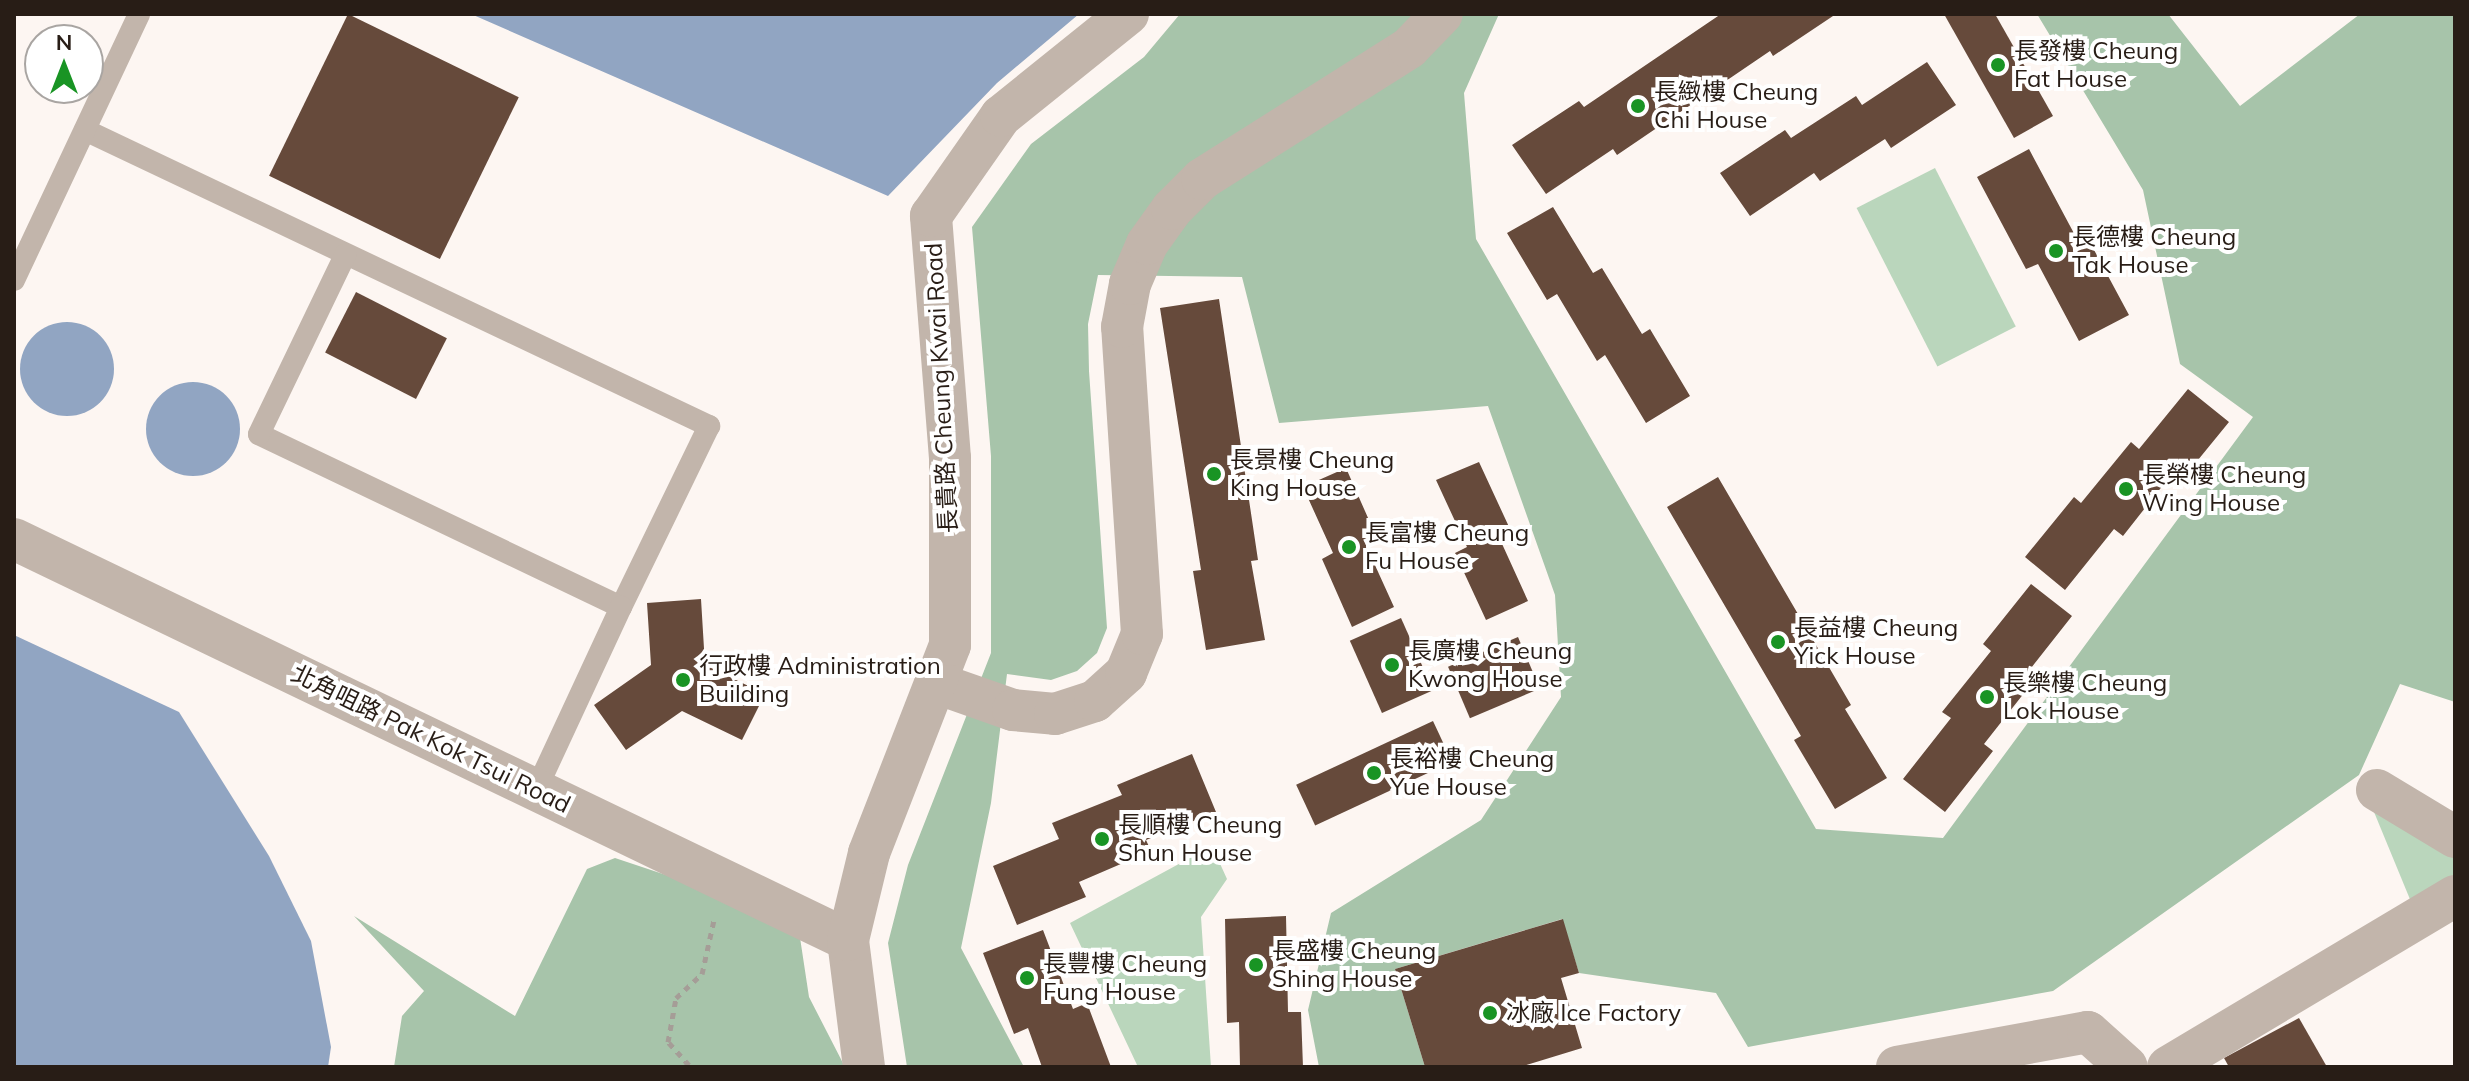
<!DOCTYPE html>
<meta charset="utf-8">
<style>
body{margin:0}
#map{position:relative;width:2469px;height:1081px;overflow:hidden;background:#fdf6f2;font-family:Mulish,"Noto Sans TC",sans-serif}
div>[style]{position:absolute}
.green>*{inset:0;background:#bad6bc;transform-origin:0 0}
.forest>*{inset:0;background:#a7c4aa}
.water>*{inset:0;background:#91a5c2}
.round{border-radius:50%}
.building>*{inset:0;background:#664a3b;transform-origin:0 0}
.path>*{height:5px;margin-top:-2.5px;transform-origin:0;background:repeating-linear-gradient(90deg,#a59d97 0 6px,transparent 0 12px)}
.service>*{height:22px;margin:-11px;padding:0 11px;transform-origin:11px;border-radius:11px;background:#c2b5ab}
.minor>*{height:42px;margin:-21px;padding:0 21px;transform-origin:21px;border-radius:21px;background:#c2b5ab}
.dots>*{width:22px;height:22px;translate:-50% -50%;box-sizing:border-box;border:4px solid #fff;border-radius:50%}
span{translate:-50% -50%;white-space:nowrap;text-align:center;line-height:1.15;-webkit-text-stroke:8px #fff;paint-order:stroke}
.poi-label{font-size:24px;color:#281d16}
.left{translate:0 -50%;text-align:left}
.street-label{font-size:24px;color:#281d16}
.frame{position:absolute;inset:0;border:16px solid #281d16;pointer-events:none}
.north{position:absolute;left:24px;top:24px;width:80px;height:80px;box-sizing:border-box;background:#fff;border:2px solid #a9a5a2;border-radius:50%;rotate:0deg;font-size:22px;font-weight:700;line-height:32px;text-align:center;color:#281d16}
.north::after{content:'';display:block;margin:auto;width:28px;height:36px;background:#199424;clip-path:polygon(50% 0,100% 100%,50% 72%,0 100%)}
</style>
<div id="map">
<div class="green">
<i style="left:1935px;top:168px;width:178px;height:88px;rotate:63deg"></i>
<i style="clip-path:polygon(2367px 795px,2455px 850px,2455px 884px,2414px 909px)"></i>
<i style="clip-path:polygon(1212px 846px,1227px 879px,1201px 917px,1211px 1067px,1138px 1067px,1070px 923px)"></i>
</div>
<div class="forest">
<i style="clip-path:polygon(1180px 14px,1499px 14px,1464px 93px,1476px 239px,1816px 829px,1943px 838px,2253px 417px,2180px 364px,2143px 190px,2037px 14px,2168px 14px,2240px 106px,2360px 14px,2455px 14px,2455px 702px,2400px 684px,2359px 775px,2053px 991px,1748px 1047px,1716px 993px,1579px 973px,1562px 919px,1395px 969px,1425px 1067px,1319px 1067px,1308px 1010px,1331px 913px,1481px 820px,1561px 697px,1555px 595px,1488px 406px,1279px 423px,1242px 277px,1098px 275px,1088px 324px,1089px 371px,1107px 628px,1097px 653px,1077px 671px,1051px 680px,1007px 674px,991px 803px,961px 948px,1024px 1067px,907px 1067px,888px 943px,908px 865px,991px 653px,991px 456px,972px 227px,1031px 144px,1144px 57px)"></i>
<i style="clip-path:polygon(615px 858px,696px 885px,799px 931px,809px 997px,845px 1067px,394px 1067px,402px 1016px,424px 991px,354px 916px,515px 1016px,587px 869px)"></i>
</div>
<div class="water">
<i style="clip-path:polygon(471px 14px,1079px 14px,997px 83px,888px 196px)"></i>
<i class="round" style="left:20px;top:322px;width:94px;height:94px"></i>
<i class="round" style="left:146px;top:382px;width:94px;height:94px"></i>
<i style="clip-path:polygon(14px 635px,179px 712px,269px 856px,311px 941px,331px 1047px,328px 1067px,14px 1067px)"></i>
</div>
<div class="building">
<i style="left:348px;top:14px;width:190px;height:180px;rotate:26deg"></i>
<i style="clip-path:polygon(1721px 14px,1836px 14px,1773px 56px,1770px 51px,1617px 155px,1613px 149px,1546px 194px,1512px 145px,1579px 101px,1584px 107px)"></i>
<i style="clip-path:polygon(1944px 14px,1995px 14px,2053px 116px,2014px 138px)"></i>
<i style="clip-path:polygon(1927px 62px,1956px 105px,1891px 148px,1885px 139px,1820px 181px,1814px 173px,1750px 216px,1720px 173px,1785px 130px,1791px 138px,1856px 96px,1862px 105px)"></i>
<i style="clip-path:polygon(2029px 149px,2077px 239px,2086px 235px,2129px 315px,2079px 341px,2038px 264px,2026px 269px,1977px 177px)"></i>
<i style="clip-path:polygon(1553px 207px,1593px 273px,1602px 268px,1642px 334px,1650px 329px,1690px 396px,1646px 423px,1605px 355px,1597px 361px,1557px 294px,1547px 300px,1507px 233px)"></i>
<i style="left:356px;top:292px;width:102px;height:68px;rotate:27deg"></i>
<i style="clip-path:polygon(1219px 299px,1258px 560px,1251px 561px,1265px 640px,1206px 650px,1193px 571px,1201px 570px,1160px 308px)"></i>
<i style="clip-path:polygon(2188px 389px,2229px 422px,2180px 482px,2171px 475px,2123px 536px,2114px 529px,2065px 590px,2025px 557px,2074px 497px,2081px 503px,2131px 442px,2139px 449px)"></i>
<i style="clip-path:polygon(1479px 462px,1510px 529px,1498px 535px,1528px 601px,1486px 620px,1455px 553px,1467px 547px,1436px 480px)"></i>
<i style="clip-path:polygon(1346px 468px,1376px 536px,1364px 541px,1394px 607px,1352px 627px,1322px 559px,1333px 553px,1303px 487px)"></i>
<i style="clip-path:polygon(1718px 477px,1851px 705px,1845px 709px,1887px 778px,1835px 809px,1794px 740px,1801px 736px,1667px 507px)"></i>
<i style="clip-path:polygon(2031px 584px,2072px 616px,2024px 677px,2032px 683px,1984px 744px,1993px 751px,1945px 812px,1903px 779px,1951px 718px,1942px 712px,1991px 651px,1983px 644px)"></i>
<i style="clip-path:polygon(701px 599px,705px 665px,765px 694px,742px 740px,682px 711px,626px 750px,594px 705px,651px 665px,647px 603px)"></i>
<i style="left:1401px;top:618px;width:79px;height:56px;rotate:66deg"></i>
<i style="left:1518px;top:637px;width:56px;height:76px;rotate:67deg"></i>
<i style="left:1433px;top:721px;width:45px;height:151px;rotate:65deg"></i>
<i style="clip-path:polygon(1192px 754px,1216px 812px,1146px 840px,1151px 851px,1079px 882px,1086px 897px,1017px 925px,993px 866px,1059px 839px,1052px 823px,1122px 795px,1117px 785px)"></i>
<i style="clip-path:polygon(1286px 916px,1288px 1012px,1301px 1012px,1303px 1067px,1240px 1067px,1239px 1022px,1227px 1023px,1225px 919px)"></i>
<i style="clip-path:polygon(1563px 919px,1579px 973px,1561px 978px,1582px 1048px,1520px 1067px,1425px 1067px,1395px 969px)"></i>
<i style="clip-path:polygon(1043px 930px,1073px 1009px,1087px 1003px,1111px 1067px,1042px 1067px,1028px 1028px,1014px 1034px,983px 953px)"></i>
<i style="clip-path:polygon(2299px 1018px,2327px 1067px,2229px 1067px,2224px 1058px)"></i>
</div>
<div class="path">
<i style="left:684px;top:1067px;width:5px;rotate:-22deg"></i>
<i style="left:689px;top:1065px;width:31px;rotate:-132deg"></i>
<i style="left:668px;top:1042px;width:45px;rotate:-79.7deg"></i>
<i style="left:676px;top:998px;width:35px;rotate:-43deg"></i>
<i style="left:702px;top:974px;width:55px;rotate:-77.5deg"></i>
</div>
<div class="service">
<i style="left:85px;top:130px;width:691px;rotate:25.38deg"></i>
<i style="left:709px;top:426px;width:201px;rotate:115.9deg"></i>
<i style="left:621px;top:607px;width:401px;rotate:-154.5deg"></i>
<i style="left:259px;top:434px;width:199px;rotate:-64.3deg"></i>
<i style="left:14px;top:280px;width:294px;rotate:-64.8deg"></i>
<i style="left:536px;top:790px;width:202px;rotate:-65.1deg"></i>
</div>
<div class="minor">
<i style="left:14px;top:539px;width:925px;rotate:25.68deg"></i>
<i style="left:939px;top:684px;width:78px;rotate:19.4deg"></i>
<i style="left:1013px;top:710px;width:42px;rotate:5.4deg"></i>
<i style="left:1055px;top:714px;width:42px;rotate:-18deg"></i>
<i style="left:1095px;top:701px;width:42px;rotate:-42.1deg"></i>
<i style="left:1126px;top:673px;width:42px;rotate:-67.7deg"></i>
<i style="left:1142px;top:634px;width:308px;rotate:-93.7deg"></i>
<i style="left:1122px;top:327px;width:44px;rotate:-79.5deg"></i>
<i style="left:1130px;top:284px;width:43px;rotate:-67deg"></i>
<i style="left:1147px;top:244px;width:43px;rotate:-54.5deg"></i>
<i style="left:1172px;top:209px;width:42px;rotate:-45deg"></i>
<i style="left:1202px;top:179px;width:245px;rotate:-32.3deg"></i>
<i style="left:1409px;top:48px;width:47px;rotate:-45.9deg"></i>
<i style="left:2377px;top:790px;width:91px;rotate:31.1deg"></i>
<i style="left:864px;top:1067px;width:128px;rotate:-97.2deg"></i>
<i style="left:848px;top:940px;width:89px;rotate:-76.4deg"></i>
<i style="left:869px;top:853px;width:223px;rotate:-68.7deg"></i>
<i style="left:950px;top:645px;width:187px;rotate:-90deg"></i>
<i style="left:950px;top:458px;width:243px;rotate:-94.5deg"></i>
<i style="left:931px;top:216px;width:122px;rotate:-55deg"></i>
<i style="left:1001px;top:116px;width:163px;rotate:-38.8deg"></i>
<i style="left:1897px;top:1067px;width:194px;rotate:-10.4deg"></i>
<i style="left:2088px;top:1032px;width:52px;rotate:41.9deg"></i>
<i style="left:2168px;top:1067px;width:334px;rotate:-30.8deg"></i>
</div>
<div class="dots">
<i style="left:1998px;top:65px;background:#199424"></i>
<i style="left:1638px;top:106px;background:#199424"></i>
<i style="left:2056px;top:251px;background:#199424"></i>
<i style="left:1214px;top:474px;background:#199424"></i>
<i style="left:2126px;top:489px;background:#199424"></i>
<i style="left:1349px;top:547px;background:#199424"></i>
<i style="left:1778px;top:642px;background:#199424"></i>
<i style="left:1392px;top:665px;background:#199424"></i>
<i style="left:683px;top:680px;background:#199424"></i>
<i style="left:1987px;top:697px;background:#199424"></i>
<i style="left:1374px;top:773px;background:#199424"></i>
<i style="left:1102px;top:839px;background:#199424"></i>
<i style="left:1256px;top:965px;background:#199424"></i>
<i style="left:1027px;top:978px;background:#199424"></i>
<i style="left:1490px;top:1013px;background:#199424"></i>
</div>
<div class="poi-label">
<span class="left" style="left:2014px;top:65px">長發樓 Cheung<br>Fat House</span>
<span class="left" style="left:1654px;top:106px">長緻樓 Cheung<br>Chi House</span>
<span class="left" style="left:2072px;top:251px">長德樓 Cheung<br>Tak House</span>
<span class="left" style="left:1230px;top:474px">長景樓 Cheung<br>King House</span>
<span class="left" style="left:2142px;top:489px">長榮樓 Cheung<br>Wing House</span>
<span class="left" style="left:1365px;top:547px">長富樓 Cheung<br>Fu House</span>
<span class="left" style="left:1794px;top:642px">長益樓 Cheung<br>Yick House</span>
<span class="left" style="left:1408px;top:665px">長廣樓 Cheung<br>Kwong House</span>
<span class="left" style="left:699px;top:680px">行政樓 Administration<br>Building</span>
<span class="left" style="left:2003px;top:697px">長樂樓 Cheung<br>Lok House</span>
<span class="left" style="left:1390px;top:773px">長裕樓 Cheung<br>Yue House</span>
<span class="left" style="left:1118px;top:839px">長順樓 Cheung<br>Shun House</span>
<span class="left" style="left:1272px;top:965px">長盛樓 Cheung<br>Shing House</span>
<span class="left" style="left:1043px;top:978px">長豐樓 Cheung<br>Fung House</span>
<span class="left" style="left:1506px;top:1013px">冰廠 Ice Factory</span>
</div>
<div class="street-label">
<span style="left:941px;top:388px;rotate:-93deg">長貴路 Cheung Kwai Road</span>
<span style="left:431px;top:739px;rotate:26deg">北角咀路 Pak Kok Tsui Road</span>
</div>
<div class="frame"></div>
<div class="north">N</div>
</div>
